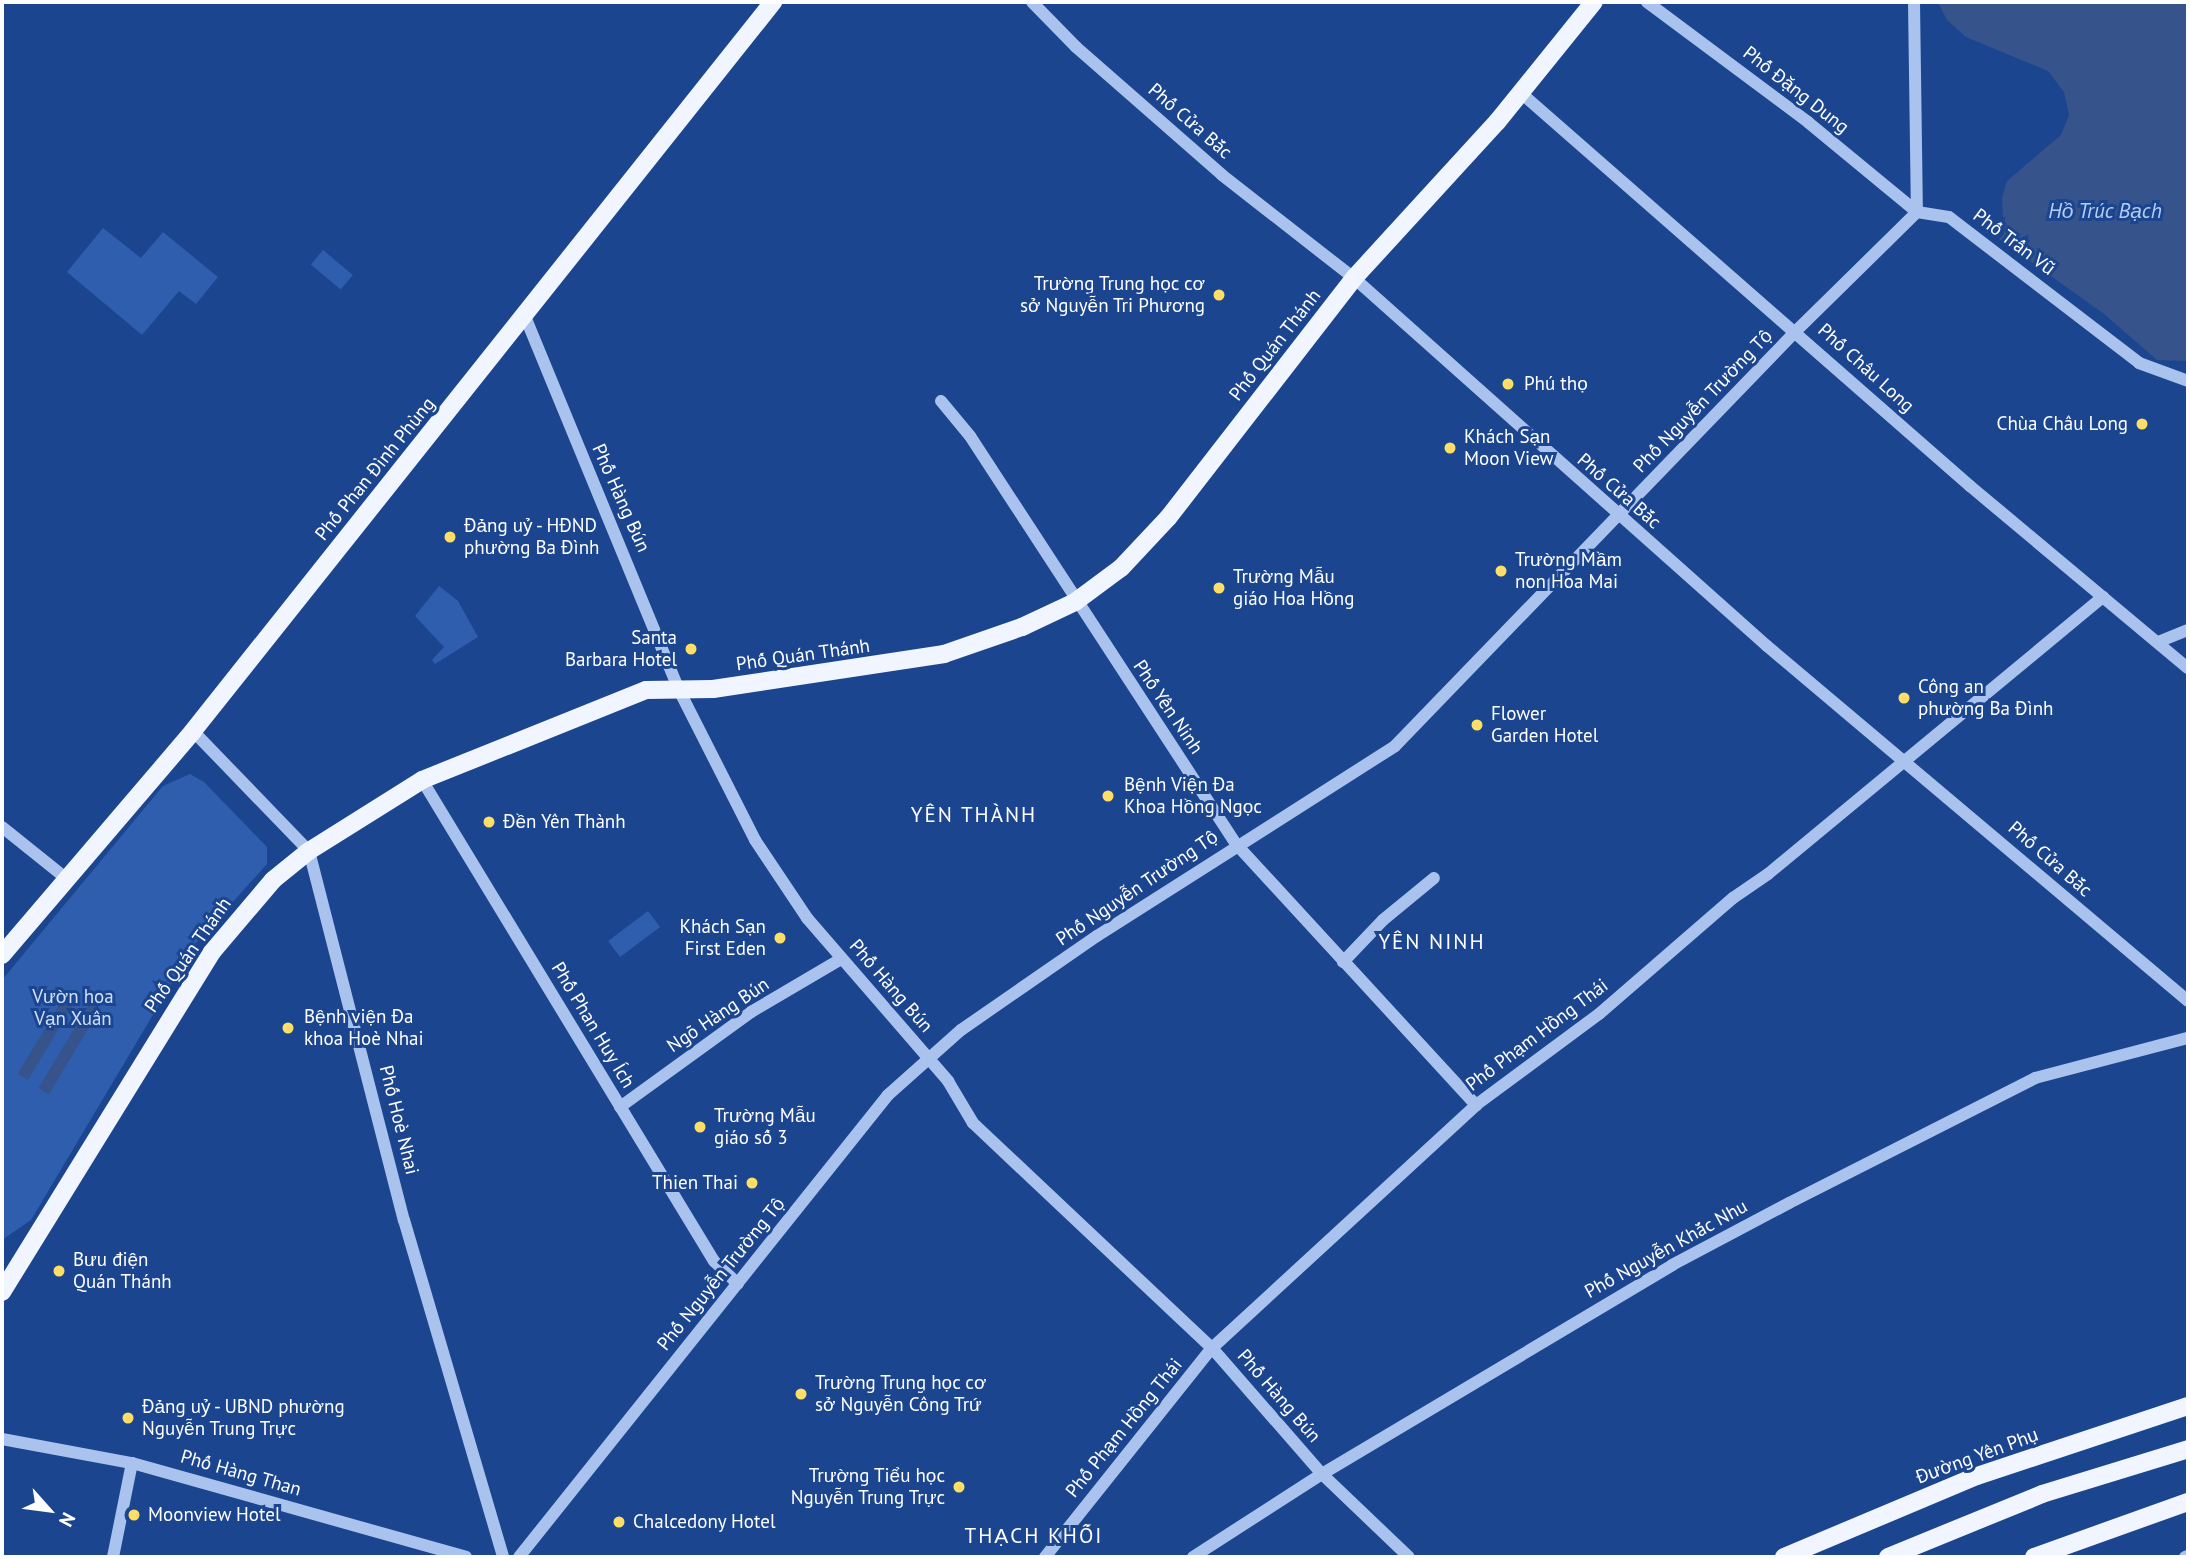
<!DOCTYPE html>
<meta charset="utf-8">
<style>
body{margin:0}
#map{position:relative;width:2190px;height:1559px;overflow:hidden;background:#1b458f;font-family:"PT Sans",sans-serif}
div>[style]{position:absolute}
.green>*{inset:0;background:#2e5ead;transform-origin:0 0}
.water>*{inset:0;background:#36548b;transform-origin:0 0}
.minor>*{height:12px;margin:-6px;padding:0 6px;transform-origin:6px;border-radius:6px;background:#aac3ee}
.major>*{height:18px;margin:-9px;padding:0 9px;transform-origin:9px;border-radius:9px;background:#f1f5ff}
.dots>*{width:19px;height:19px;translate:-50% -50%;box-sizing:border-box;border:4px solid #1b458f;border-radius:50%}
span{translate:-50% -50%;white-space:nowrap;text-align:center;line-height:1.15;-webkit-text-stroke:6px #1b458f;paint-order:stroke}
.street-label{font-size:19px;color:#fff}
.poi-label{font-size:19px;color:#fff}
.right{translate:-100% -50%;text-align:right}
.left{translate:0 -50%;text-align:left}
.park-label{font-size:19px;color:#d0e0fa}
.water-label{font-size:21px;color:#b6cef5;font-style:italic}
.neighbourhood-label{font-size:21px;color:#fff;letter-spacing:2px}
.frame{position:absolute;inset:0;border:4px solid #fff;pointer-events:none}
.north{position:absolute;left:14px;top:1475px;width:70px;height:70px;-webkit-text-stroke:5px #1b458f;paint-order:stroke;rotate:118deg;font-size:19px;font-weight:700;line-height:28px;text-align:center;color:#fff}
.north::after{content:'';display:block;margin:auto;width:24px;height:32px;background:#fff;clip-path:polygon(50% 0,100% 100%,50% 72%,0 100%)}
</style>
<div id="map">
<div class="green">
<i style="clip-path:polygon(103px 228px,141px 258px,163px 232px,218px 277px,196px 304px,179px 291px,142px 335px,67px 272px)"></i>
<i style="left:323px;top:250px;width:39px;height:19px;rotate:40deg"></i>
<i style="clip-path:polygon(439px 586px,458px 601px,478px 637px,435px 664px,432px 660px,444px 647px,415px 616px)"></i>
<i style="clip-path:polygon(190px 774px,204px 782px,267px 847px,267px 864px,195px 944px,31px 1220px,2px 1240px,2px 980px,163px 786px)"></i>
<i style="left:648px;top:911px;width:20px;height:50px;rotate:53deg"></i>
</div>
<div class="water">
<i style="clip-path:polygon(1938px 2px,2188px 2px,2188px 361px,2157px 360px,2104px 314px,1999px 239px,2004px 234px,2002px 198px,2007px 181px,2061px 135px,2069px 115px,2064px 92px,2048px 71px,1966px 37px,1947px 20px)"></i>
<i style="left:68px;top:990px;width:12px;height:98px;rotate:31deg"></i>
<i style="left:89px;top:1004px;width:12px;height:98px;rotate:31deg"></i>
</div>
<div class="minor">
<i style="left:1032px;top:2px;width:63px;rotate:45.6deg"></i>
<i style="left:1076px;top:47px;width:194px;rotate:41.2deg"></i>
<i style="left:1222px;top:175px;width:167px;rotate:38deg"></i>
<i style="left:1354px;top:278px;width:553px;rotate:41.7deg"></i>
<i style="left:1767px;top:646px;width:551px;rotate:40.14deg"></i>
<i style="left:1914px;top:2px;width:210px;rotate:89.2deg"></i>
<i style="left:1917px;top:212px;width:32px;rotate:9deg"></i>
<i style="left:1949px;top:217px;width:240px;rotate:37.5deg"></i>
<i style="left:2139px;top:363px;width:52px;rotate:20.2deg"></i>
<i style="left:1521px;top:93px;width:597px;rotate:41.19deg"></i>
<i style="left:1970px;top:486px;width:284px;rotate:39.9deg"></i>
<i style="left:524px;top:314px;width:404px;rotate:67.6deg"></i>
<i style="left:678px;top:688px;width:170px;rotate:63.1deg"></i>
<i style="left:755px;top:840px;width:94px;rotate:56.3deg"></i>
<i style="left:807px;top:918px;width:216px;rotate:49.1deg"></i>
<i style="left:948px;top:1081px;width:49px;rotate:59.2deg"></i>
<i style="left:973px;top:1123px;width:328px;rotate:43.3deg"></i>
<i style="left:1212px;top:1348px;width:167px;rotate:48.9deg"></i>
<i style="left:1322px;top:1474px;width:120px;rotate:43.7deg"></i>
<i style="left:941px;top:401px;width:45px;rotate:50.4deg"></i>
<i style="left:970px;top:436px;width:487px;rotate:56.9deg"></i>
<i style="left:1236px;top:844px;width:355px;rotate:47.4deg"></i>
<i style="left:2158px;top:642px;width:32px;rotate:-22deg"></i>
<i style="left:193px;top:731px;width:167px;rotate:46deg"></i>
<i style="left:309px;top:851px;width:381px;rotate:75.6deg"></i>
<i style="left:404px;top:1220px;width:351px;rotate:73.6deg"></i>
<i style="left:422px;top:780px;width:563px;rotate:58.74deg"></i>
<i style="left:714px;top:1261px;width:33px;rotate:44deg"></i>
<i style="left:2px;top:827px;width:83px;rotate:38.7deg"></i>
<i style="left:1343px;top:962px;width:58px;rotate:-46.4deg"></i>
<i style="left:1383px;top:920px;width:66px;rotate:-39.5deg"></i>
<i style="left:620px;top:1107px;width:162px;rotate:-35.9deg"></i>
<i style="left:751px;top:1012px;width:104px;rotate:-30.5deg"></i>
<i style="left:2px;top:1439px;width:132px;rotate:10.5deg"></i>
<i style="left:132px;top:1463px;width:347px;rotate:15.7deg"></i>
<i style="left:113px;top:1557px;width:96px;rotate:-78.6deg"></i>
<i style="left:519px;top:1557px;width:591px;rotate:-51.39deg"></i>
<i style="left:888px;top:1095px;width:98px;rotate:-41.7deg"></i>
<i style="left:961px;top:1030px;width:165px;rotate:-34.7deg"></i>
<i style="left:1097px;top:936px;width:353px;rotate:-32.5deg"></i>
<i style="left:1395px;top:746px;width:577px;rotate:-45.98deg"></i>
<i style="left:1796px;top:331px;width:170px;rotate:-44.5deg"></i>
<i style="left:1917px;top:212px;width:141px;rotate:-140.5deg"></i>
<i style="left:1808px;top:122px;width:201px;rotate:-143.3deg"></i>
<i style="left:1045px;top:1557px;width:268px;rotate:-51.4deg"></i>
<i style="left:1212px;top:1348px;width:359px;rotate:-42.6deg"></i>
<i style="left:1476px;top:1105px;width:153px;rotate:-36.5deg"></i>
<i style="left:1599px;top:1014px;width:177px;rotate:-40.9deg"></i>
<i style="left:1733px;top:898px;width:42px;rotate:-34.4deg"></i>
<i style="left:1768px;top:874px;width:435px;rotate:-39.6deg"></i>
<i style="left:1193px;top:1557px;width:153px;rotate:-32.8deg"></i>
<i style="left:1322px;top:1474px;width:408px;rotate:-30.8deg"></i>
<i style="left:1672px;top:1265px;width:132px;rotate:-27.9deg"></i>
<i style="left:1789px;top:1203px;width:276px;rotate:-26.9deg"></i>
<i style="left:2035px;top:1078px;width:158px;rotate:-14.7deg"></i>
<i style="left:2185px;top:1557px;width:3px;rotate:-18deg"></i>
</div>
<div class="major">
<i style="left:2px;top:955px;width:294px;rotate:-49.5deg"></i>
<i style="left:193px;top:731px;width:932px;rotate:-51.49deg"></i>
<i style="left:2px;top:1292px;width:400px;rotate:-58.3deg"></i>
<i style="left:212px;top:952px;width:94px;rotate:-49.7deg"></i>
<i style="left:273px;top:880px;width:46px;rotate:-38.9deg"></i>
<i style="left:309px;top:851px;width:133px;rotate:-32.1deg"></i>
<i style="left:422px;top:780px;width:241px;rotate:-21.9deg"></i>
<i style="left:646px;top:690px;width:67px;rotate:-0.9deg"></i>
<i style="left:713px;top:689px;width:234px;rotate:-8.6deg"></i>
<i style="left:944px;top:654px;width:83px;rotate:-19.1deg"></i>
<i style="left:1022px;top:627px;width:59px;rotate:-25.3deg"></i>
<i style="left:1075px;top:602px;width:57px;rotate:-36.5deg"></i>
<i style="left:1121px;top:568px;width:69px;rotate:-46.8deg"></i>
<i style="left:1168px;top:518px;width:304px;rotate:-52.2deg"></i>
<i style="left:1354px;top:278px;width:212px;rotate:-47.5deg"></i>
<i style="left:1497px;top:122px;width:154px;rotate:-51.1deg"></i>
<i style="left:1784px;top:1557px;width:209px;rotate:-22.8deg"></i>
<i style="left:1977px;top:1476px;width:222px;rotate:-18.4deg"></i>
<i style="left:1888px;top:1557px;width:166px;rotate:-22.2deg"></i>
<i style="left:2042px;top:1494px;width:153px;rotate:-17.1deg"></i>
<i style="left:2034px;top:1557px;width:164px;rotate:-19.7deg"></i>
</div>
<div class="dots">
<i style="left:1219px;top:295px;background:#ffde67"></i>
<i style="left:1508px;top:384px;background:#ffde67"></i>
<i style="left:2142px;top:424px;background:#ffde67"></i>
<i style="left:1450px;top:448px;background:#ffde67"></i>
<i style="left:450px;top:537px;background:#ffde67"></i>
<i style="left:1501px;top:571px;background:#ffde67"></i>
<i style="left:1219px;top:588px;background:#ffde67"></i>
<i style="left:691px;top:649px;background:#ffde67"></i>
<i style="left:1904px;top:698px;background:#ffde67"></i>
<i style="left:1477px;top:725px;background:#ffde67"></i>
<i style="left:1108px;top:796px;background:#ffde67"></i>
<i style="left:489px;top:822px;background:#ffde67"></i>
<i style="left:780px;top:938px;background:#ffde67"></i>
<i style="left:288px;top:1028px;background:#ffde67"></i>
<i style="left:700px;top:1127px;background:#ffde67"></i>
<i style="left:752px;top:1183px;background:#ffde67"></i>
<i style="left:59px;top:1271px;background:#ffde67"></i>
<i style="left:801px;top:1394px;background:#ffde67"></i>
<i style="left:128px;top:1418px;background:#ffde67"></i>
<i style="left:959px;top:1487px;background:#ffde67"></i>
<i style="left:134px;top:1515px;background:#ffde67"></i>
<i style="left:619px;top:1522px;background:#ffde67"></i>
</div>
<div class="street-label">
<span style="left:1796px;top:90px;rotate:38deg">Phố Đặng Dung</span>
<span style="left:1190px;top:121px;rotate:41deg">Phố Cửa Bắc</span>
<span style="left:2014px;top:242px;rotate:37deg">Phố Trấn Vũ</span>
<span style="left:1275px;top:345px;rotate:-52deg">Phố Quán Thánh</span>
<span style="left:1866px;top:368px;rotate:42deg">Phố Châu Long</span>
<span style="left:1703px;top:401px;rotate:-46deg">Phố Nguyễn Trường Tộ</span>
<span style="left:375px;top:469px;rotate:-51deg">Phố Phan Đình Phùng</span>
<span style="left:1619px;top:491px;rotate:41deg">Phố Cửa Bắc</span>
<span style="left:621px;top:498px;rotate:66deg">Phố Hàng Bún</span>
<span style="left:803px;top:655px;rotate:-8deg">Phố Quán Thánh</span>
<span style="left:1168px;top:707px;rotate:56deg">Phố Yên Ninh</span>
<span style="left:2050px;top:859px;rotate:41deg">Phố Cửa Bắc</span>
<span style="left:1137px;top:888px;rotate:-34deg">Phố Nguyễn Trường Tộ</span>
<span style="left:188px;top:955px;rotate:-55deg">Phố Quán Thánh</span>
<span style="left:891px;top:986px;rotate:49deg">Phố Hàng Bún</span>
<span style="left:718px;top:1015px;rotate:-34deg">Ngõ Hàng Bún</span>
<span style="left:593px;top:1025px;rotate:59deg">Phố Phan Huy Ích</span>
<span style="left:1537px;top:1035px;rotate:-37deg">Phố Phạm Hồng Thái</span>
<span style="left:399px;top:1120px;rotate:76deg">Phố Hoè Nhai</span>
<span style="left:1666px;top:1249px;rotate:-29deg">Phố Nguyễn Khắc Nhu</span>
<span style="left:721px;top:1274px;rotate:-51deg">Phố Nguyễn Trường Tộ</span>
<span style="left:1279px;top:1396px;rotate:49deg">Phố Hàng Bún</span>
<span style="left:1124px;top:1428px;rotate:-51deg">Phố Phạm Hồng Thái</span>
<span style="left:1977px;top:1456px;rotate:-20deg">Đường Yên Phụ</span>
<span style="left:241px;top:1473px;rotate:16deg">Phố Hàng Than</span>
</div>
<div class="poi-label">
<span class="right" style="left:1205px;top:295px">Trường Trung học cơ<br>sở Nguyễn Tri Phương</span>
<span class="left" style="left:1524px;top:384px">Phú thọ</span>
<span class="right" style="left:2128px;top:424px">Chùa Châu Long</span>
<span class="left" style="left:1464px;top:448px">Khách Sạn<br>Moon View</span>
<span class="left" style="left:464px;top:537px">Đảng uỷ - HĐND<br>phường Ba Đình</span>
<span class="left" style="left:1515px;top:571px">Trường Mầm<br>non Hoa Mai</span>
<span class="left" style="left:1233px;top:588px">Trường Mẫu<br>giáo Hoa Hồng</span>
<span class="right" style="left:677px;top:649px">Santa<br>Barbara Hotel</span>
<span class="left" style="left:1918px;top:698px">Công an<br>phường Ba Đình</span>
<span class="left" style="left:1491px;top:725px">Flower<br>Garden Hotel</span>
<span class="left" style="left:1124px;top:796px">Bệnh Viện Đa<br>Khoa Hồng Ngọc</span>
<span class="left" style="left:503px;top:822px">Đền Yên Thành</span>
<span class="right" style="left:766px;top:938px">Khách Sạn<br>First Eden</span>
<span class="left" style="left:304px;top:1028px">Bệnh viện Đa<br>khoa Hoè Nhai</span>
<span class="left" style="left:714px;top:1127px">Trường Mẫu<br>giáo số 3</span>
<span class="right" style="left:738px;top:1183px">Thien Thai</span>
<span class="left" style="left:73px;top:1271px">Bưu điện<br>Quán Thánh</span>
<span class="left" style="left:815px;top:1394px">Trường Trung học cơ<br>sở Nguyễn Công Trứ</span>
<span class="left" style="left:142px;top:1418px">Đảng uỷ - UBND phường<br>Nguyễn Trung Trực</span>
<span class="right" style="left:945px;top:1487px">Trường Tiểu học<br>Nguyễn Trung Trực</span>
<span class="left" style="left:148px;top:1515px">Moonview Hotel</span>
<span class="left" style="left:633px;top:1522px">Chalcedony Hotel</span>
</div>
<div class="park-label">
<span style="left:73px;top:1008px">Vườn hoa<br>Vạn Xuân</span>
</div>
<div class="water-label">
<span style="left:2105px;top:211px">Hồ Trúc Bạch</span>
</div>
<div class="neighbourhood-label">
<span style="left:974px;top:815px">YÊN THÀNH</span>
<span style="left:1432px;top:942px">YÊN NINH</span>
<span style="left:1034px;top:1536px">THẠCH KHỐI</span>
</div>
<div class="frame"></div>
<div class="north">N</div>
</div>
